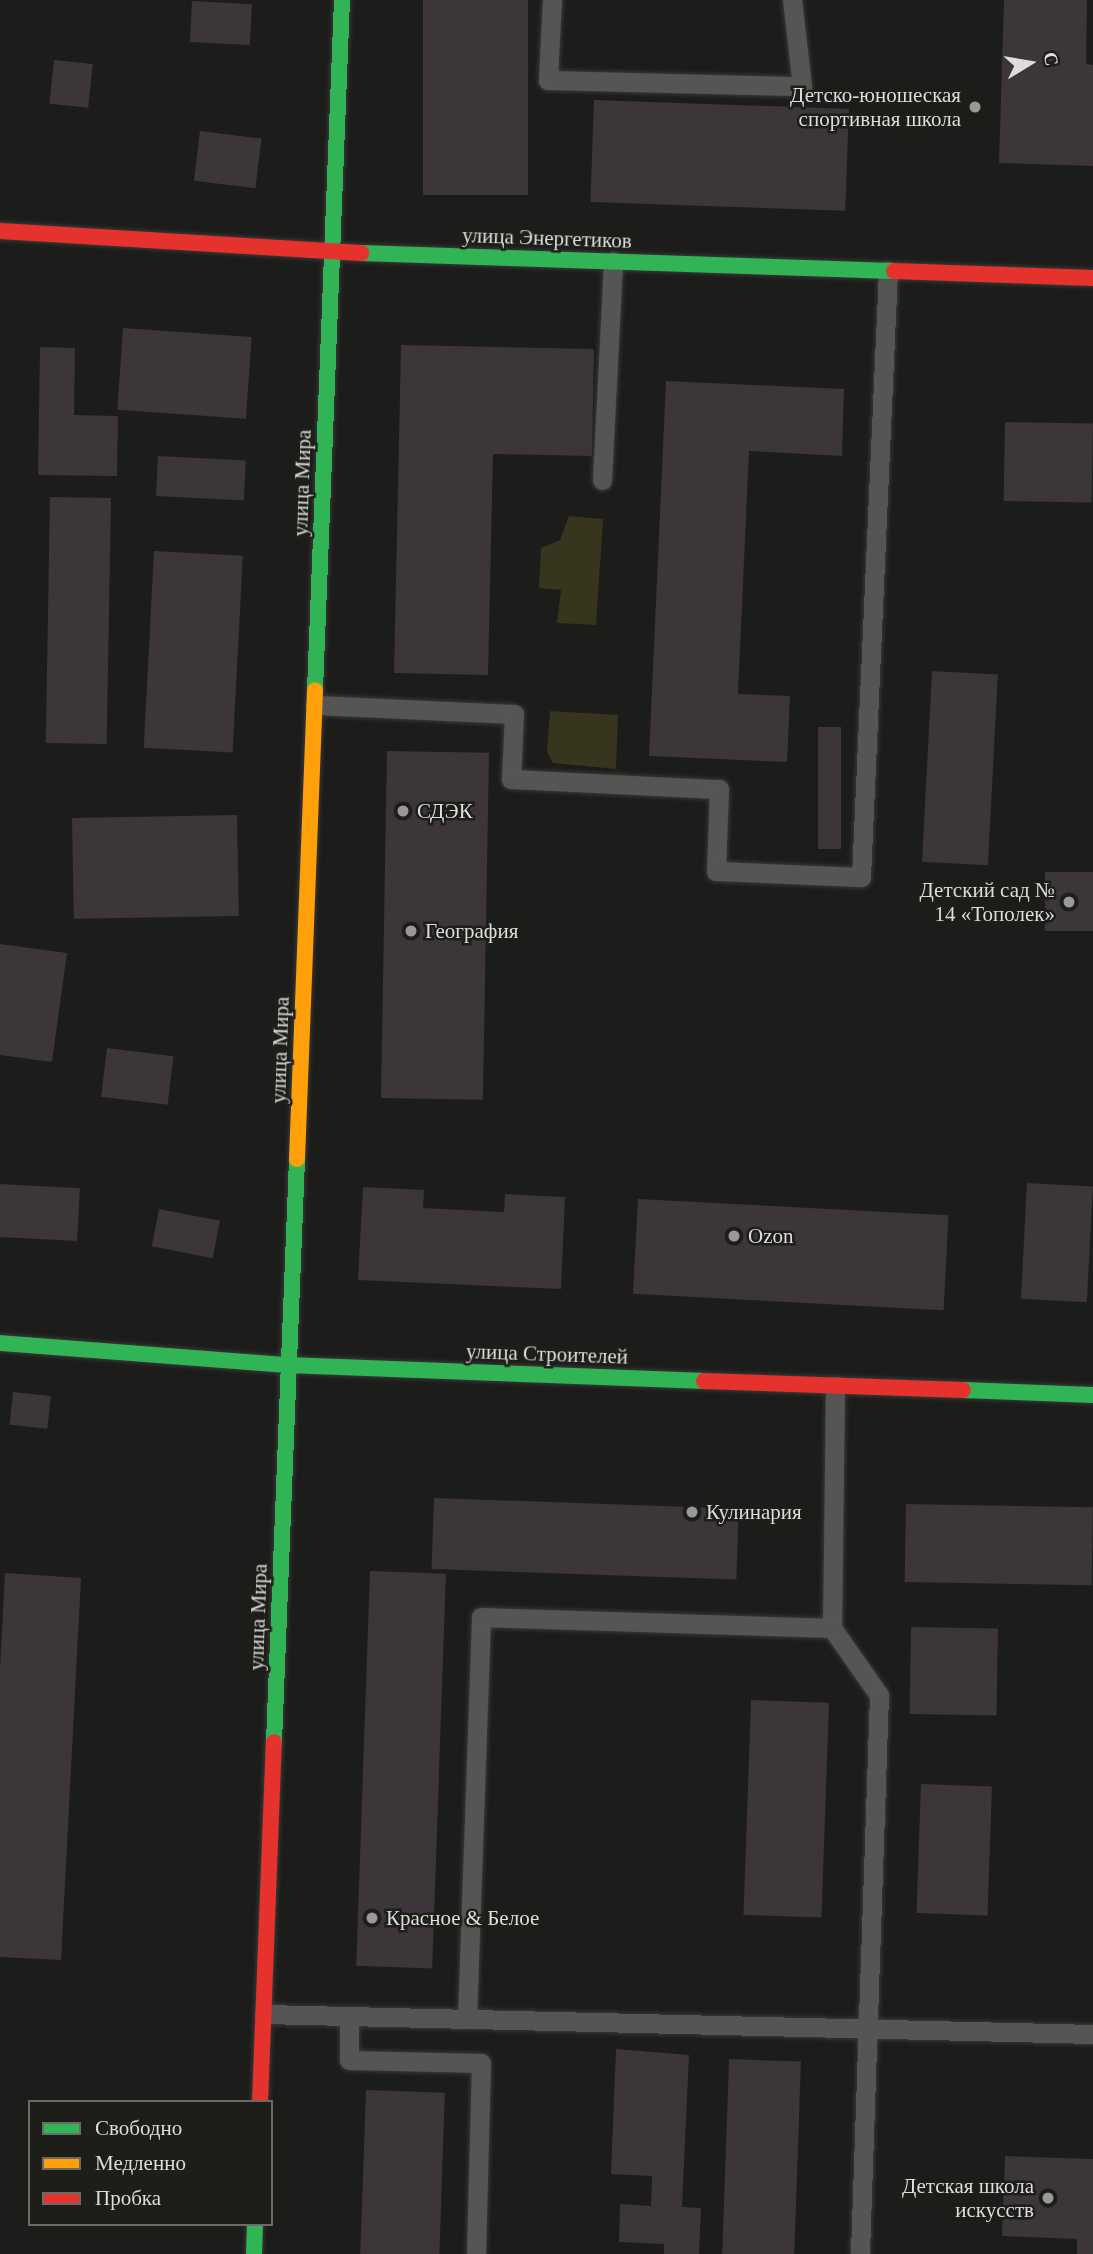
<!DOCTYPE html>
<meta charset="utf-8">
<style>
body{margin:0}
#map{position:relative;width:1093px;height:2254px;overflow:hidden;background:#1c1c1b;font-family:Georgia,serif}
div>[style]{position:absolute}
.green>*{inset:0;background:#38351e}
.building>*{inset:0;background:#3c353a;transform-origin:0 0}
.roads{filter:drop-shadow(0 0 2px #393938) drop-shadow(0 0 2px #393938)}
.lane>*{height:19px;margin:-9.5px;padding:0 9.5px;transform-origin:9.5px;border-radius:9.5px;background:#555553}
.fast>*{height:16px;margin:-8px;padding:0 8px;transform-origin:8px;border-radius:8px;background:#30b455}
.slow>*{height:16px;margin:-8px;padding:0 8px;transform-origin:8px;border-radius:8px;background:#ff9f0a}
.jam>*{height:16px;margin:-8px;padding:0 8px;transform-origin:8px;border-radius:8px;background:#e5322d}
.dots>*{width:19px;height:19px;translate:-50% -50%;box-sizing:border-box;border:4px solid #1d1d1a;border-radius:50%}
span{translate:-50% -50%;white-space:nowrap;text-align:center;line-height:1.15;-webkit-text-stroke:5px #1d1d1a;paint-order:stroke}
.poi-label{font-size:21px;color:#dddddb}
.right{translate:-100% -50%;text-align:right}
.left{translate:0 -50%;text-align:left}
.street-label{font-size:21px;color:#dddddb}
.legend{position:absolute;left:28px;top:2100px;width:245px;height:126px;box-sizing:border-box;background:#1d1d1a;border:2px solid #6a6a67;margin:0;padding:9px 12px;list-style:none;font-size:21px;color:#dddddb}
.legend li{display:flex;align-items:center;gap:14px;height:35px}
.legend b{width:35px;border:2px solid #6a6a67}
.north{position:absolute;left:995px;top:28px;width:70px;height:70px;-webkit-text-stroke:5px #1d1d1a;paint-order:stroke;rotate:79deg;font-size:19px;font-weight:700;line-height:28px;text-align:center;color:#dddddb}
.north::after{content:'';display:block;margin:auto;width:24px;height:32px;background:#dddddb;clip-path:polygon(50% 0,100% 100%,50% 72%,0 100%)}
</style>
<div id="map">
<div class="green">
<i style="clip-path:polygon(569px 516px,603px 519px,596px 625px,557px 623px,561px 590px,539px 588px,541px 548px,560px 540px)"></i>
<i style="clip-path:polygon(550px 711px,618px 715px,616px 769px,553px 763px,547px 751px)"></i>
</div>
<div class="building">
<i style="left:423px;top:0;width:105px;height:195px"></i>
<i style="clip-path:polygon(1004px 0,1087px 0,1086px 64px,1093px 65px,1093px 166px,999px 163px)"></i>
<i style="left:192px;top:1px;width:60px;height:41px;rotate:3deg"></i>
<i style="left:54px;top:60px;width:39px;height:44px;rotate:6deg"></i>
<i style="left:594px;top:100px;width:255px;height:102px;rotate:2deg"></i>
<i style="left:200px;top:131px;width:62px;height:50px;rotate:7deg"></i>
<i style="left:123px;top:328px;width:129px;height:82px;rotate:4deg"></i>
<i style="clip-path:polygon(401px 345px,594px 349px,592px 456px,493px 454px,488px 675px,394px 673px)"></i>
<i style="clip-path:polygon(40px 347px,75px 348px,74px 415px,118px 416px,117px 476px,38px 475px)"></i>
<i style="clip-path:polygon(666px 381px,844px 389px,842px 456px,749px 451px,738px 694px,790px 696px,787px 762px,649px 756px)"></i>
<i style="left:1005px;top:422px;width:88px;height:79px;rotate:1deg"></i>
<i style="left:158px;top:456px;width:88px;height:40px;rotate:3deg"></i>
<i style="left:50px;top:497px;width:61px;height:246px;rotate:1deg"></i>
<i style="left:154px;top:551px;width:89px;height:197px;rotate:3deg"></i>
<i style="left:932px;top:671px;width:66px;height:191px;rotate:3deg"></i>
<i style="left:818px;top:727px;width:23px;height:122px"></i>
<i style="left:387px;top:751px;width:102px;height:347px;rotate:1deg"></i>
<i style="left:237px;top:815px;width:101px;height:165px;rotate:89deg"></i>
<i style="left:1045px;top:872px;width:48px;height:59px"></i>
<i style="clip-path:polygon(0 944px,67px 953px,52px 1062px,0 1055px)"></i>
<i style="left:107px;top:1048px;width:67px;height:49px;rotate:7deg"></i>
<i style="left:1027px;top:1183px;width:66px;height:116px;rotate:3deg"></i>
<i style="left:0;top:1184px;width:80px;height:53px;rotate:3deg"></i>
<i style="clip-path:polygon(363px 1187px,424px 1190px,423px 1208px,504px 1212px,505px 1194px,565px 1197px,561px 1289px,358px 1280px)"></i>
<i style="left:638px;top:1199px;width:311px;height:95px;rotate:3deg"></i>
<i style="left:159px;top:1209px;width:62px;height:38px;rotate:11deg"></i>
<i style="left:13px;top:1392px;width:38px;height:33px;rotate:6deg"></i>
<i style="left:434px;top:1498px;width:305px;height:71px;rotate:2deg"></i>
<i style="left:906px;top:1504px;width:187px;height:78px;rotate:1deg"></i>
<i style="left:370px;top:1571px;width:76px;height:395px;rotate:2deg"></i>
<i style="clip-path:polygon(5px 1573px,81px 1578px,61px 1960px,0 1957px,0 1669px)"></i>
<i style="left:911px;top:1627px;width:87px;height:87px;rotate:1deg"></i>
<i style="left:751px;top:1700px;width:78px;height:215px;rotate:2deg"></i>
<i style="left:921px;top:1784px;width:71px;height:129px;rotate:2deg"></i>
<i style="clip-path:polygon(616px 2049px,689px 2055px,682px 2207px,701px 2208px,699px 2254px,664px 2254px,664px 2244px,619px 2242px,620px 2204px,651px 2206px,652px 2176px,611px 2174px)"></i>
<i style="left:729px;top:2059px;width:72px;height:195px;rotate:2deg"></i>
<i style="left:366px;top:2090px;width:79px;height:164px;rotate:2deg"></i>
<i style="clip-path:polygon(1005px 2156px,1093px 2159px,1093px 2254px,1077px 2254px,1077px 2239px,1002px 2236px)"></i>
</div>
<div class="roads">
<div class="lane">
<i style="left:552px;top:0;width:80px;rotate:92.9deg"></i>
<i style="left:548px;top:80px;width:254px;rotate:1.4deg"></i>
<i style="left:802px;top:86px;width:87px;rotate:-96.6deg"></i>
<i style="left:602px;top:480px;width:219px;rotate:-87.1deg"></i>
<i style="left:315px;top:705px;width:199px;rotate:2.6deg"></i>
<i style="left:514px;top:714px;width:65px;rotate:92.6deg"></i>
<i style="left:511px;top:779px;width:208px;rotate:2.8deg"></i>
<i style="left:719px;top:789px;width:82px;rotate:92.1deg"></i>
<i style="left:716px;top:871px;width:145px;rotate:2.4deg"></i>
<i style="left:861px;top:877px;width:607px;rotate:-87.45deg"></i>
<i style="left:835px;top:1386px;width:242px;rotate:90.7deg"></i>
<i style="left:832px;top:1628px;width:82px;rotate:55deg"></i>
<i style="left:879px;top:1695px;width:559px;rotate:91.95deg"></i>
<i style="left:264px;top:2014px;width:829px;rotate:1.38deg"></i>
<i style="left:349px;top:2017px;width:43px;rotate:90deg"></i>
<i style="left:349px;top:2060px;width:132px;rotate:1.3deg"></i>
<i style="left:481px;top:2063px;width:191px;rotate:91.5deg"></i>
<i style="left:467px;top:2019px;width:402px;rotate:-88deg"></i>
<i style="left:481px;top:1617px;width:351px;rotate:1.8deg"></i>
</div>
<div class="fast">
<i style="left:361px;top:253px;width:533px;rotate:1.93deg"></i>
<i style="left:315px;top:690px;width:691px;rotate:-87.76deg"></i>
<i style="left:0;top:1343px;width:290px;rotate:4.4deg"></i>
<i style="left:289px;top:1365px;width:415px;rotate:2.2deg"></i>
<i style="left:963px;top:1390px;width:130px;rotate:2.2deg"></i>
<i style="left:274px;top:1742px;width:583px;rotate:-87.74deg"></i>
<i style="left:254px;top:2254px;width:30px;rotate:-88deg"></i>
</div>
<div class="slow">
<i style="left:297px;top:1159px;width:469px;rotate:-87.8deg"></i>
</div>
<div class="jam">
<i style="left:0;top:231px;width:362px;rotate:3.5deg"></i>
<i style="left:894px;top:271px;width:199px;rotate:2deg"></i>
<i style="left:704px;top:1381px;width:259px;rotate:2deg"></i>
<i style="left:260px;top:2102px;width:360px;rotate:-87.8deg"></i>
</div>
</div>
<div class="dots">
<i style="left:975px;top:107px;background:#999998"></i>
<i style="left:403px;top:811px;background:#999998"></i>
<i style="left:1069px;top:902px;background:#999998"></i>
<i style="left:411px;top:931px;background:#999998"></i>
<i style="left:734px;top:1236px;background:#999998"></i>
<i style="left:692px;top:1512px;background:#999998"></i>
<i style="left:372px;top:1918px;background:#999998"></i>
<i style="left:1048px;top:2198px;background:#999998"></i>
</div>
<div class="poi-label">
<span class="right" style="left:961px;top:107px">Детско-юношеская<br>спортивная школа</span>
<span class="left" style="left:417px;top:811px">СДЭК</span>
<span class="right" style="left:1055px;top:902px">Детский сад №<br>14 «Тополек»</span>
<span class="left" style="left:425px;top:931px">География</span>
<span class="left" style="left:748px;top:1236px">Ozon</span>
<span class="left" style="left:706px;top:1512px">Кулинария</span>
<span class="left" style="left:386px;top:1918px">Красное &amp; Белое</span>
<span class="right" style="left:1034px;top:2198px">Детская школа<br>искусств</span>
</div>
<div class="street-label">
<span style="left:547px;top:238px;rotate:2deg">улица Энергетиков</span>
<span style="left:302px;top:483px;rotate:-88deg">улица Мира</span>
<span style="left:280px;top:1050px;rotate:-88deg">улица Мира</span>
<span style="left:547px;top:1354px;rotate:2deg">улица Строителей</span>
<span style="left:258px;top:1617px;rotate:-88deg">улица Мира</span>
</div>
<ul class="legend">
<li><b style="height:9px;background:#30b455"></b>Свободно</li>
<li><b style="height:9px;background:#ff9f0a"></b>Медленно</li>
<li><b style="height:9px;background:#e5322d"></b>Пробка</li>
</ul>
<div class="north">С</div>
</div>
